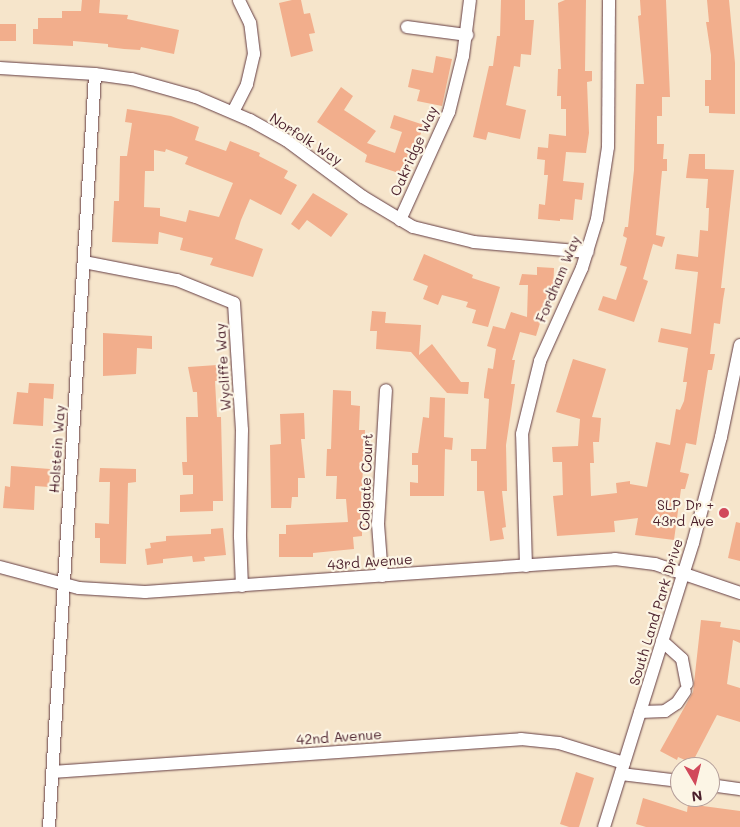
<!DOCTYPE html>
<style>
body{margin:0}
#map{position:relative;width:740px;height:827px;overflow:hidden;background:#f6e5cb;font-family:Mali,sans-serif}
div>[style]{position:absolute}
.building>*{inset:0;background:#f2ae8c;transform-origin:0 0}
.roads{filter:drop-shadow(0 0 1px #643d43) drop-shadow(0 0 1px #643d43)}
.minor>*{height:12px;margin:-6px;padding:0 6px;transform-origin:6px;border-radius:6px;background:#fff}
.dots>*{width:14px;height:14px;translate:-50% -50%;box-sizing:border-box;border:2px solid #fcf5e5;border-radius:50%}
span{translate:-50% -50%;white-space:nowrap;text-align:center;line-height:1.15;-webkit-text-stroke:4.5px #fcf5e5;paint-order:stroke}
.street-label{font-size:14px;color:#4a1f2b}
.poi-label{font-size:14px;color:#4a1f2b}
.right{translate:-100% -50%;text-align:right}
.north{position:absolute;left:670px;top:757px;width:50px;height:50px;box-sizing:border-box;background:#fcf5e5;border:1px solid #b59f9b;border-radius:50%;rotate:172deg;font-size:14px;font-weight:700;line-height:20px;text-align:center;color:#4a1f2b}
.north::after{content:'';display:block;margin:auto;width:18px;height:22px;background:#d1495b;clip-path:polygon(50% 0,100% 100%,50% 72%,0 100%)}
</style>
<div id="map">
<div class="building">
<i style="clip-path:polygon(82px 0,100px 0,99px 13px,128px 15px,127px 19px,179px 30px,174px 54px,141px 47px,140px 50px,124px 49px,108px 47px,108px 44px,73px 41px,73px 46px,33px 44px,33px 29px,38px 29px,38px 18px,62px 18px,62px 11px,81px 11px)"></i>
<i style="clip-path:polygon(292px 0,301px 0,304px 14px,310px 13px,315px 33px,309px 34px,313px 51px,291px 57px,279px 3px)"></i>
<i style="clip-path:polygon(501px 0,525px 0,525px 20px,534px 20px,531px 55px,521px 54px,520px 67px,514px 66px,506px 105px,526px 110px,520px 139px,488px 132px,486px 140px,473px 137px,489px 66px,493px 66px,497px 36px,500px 36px)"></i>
<i style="clip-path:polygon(565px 0,586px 0,585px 71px,592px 71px,592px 81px,587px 82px,589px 133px,586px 153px,566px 152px,563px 181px,584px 183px,582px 200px,575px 199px,573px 220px,560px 219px,560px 221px,538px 219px,539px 204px,545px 205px,548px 175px,544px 175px,545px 160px,537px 159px,538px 147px,548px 148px,549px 134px,566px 136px,566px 109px,561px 109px,561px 96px,557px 96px,558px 69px,561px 69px,558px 3px)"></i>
<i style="clip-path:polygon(640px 0,666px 0,670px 97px,662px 97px,662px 116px,657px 116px,657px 144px,664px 144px,663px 159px,667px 159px,667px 171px,662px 171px,656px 235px,665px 237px,662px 247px,653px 244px,643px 279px,648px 281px,634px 322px,598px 310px,603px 296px,616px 300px,627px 267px,620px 265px,627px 238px,623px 236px,625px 227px,628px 227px,634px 170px,636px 84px,644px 84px,638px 16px,641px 15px)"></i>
<i style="clip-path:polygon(707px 0,729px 0,735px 63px,735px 114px,709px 113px,709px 106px,705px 106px,705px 80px,711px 80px,711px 55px,706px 22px,709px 22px)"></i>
<i style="left:0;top:24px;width:16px;height:17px"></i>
<i style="clip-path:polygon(436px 56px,452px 59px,442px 106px,417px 101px,420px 90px,408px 87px,412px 69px,433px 73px)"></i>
<i style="clip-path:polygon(341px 87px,353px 96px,344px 110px,376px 131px,367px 143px,395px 153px,402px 132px,390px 128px,394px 115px,424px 125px,405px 175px,365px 162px,367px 155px,317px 122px)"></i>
<i style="clip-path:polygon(evenodd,127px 109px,171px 116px,199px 127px,195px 140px,226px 151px,230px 141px,260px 153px,259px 156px,288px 171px,284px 178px,297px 185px,281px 215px,250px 199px,241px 220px,235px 239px,263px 249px,253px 277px,210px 265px,213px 258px,180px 250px,183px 238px,159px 232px,158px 244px,112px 242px,114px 201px,119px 201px,120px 156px,127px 156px,132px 123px,125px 122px,127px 109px,166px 149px,188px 157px,185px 164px,233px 183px,219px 217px,189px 210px,186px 222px,160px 216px,160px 208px,144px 207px,145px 171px,154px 171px,154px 150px,165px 152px,166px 149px)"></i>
<i style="clip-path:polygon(689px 154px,705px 154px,705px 169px,734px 170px,721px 288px,725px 288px,723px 300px,720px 324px,714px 323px,710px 354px,715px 354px,712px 370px,708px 370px,696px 445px,686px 443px,680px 472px,689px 474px,685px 489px,681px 489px,674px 540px,635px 535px,638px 518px,614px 521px,615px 532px,557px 536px,553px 496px,563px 495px,562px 462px,553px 462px,552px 447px,578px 446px,580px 419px,556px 412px,573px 359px,606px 369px,592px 417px,601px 418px,599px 442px,593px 442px,594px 463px,590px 463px,591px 496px,617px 493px,616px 483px,630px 481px,630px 484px,647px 487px,656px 442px,670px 445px,676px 409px,680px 410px,684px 401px,687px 382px,683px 382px,688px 348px,658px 342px,661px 328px,691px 334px,698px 272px,675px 269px,677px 254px,698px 257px,700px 230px,708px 231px,709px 208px,706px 208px,708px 179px,686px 178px)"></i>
<i style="clip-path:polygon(313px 193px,348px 214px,331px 237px,307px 220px,299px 230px,291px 224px)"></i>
<i style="clip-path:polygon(424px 254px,473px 275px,472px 278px,500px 287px,488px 327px,472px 323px,476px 310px,466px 307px,468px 302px,442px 295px,438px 305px,423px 299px,428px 286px,413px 280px)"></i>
<i style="clip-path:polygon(537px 267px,554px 268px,553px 294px,550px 294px,549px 307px,545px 307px,536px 336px,520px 332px,512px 360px,515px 360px,511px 384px,515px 384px,506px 445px,507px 491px,502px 491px,506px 527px,502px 528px,504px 539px,490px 541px,484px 491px,477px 491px,477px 461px,471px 461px,471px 449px,486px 449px,489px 399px,484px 398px,484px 394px,488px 368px,493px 369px,496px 349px,487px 346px,493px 326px,505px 329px,511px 312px,527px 317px,528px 285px,519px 285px,522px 274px,537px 275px)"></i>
<i style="clip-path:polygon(372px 311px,386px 312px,385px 323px,421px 325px,419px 355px,432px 344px,461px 382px,469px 382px,468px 394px,447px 393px,411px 352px,376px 349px,377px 331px,370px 331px)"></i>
<i style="clip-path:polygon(103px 333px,152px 336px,152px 349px,137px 348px,136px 374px,103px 376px)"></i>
<i style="clip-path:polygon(217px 365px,218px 381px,215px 381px,217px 417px,221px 417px,223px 501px,213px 501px,213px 511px,180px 512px,180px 495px,193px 494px,193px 475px,183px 475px,182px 462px,187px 462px,186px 417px,198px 417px,197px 392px,193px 392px,188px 367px)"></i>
<i style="clip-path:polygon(29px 383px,54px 384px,53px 399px,44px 398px,43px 426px,13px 424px,17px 392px,28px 393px)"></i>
<i style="clip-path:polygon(333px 390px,351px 391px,351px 405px,360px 406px,359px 430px,365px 430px,361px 506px,365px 528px,362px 528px,362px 536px,353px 537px,354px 549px,313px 553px,313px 557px,279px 557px,279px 534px,286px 534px,286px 525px,348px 522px,346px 499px,336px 499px,337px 476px,326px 476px,327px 449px,331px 449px)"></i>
<i style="clip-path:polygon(430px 397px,445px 398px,444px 437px,453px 438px,452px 450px,445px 449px,444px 496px,410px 496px,410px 482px,418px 483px,418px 465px,412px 465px,412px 453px,418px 453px,423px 417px,429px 418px)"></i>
<i style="clip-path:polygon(304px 413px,305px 439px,301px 439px,305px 478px,298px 478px,298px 497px,292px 497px,291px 508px,271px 508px,270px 445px,281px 444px,280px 414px)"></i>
<i style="clip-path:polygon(11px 466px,50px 469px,49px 487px,35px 486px,34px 510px,3px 508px,5px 486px,10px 487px)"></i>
<i style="clip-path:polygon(100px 468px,136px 469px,136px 482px,128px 483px,126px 564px,100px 563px,100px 538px,95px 538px,95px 523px,109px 524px,110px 482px,99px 482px)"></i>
<i style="clip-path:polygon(736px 522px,740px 523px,740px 561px,728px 558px)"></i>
<i style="clip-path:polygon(223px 528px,226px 555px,204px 557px,205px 561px,193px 562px,192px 556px,163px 559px,163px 563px,147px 565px,145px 549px,151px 548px,150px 543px,166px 541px,166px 536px,211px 534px,211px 529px)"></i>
<i style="clip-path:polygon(701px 620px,721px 622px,720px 627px,740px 630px,740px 643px,733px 640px,727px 684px,740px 688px,740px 722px,717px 715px,692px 763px,678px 757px,677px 760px,660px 751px,693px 692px)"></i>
<i style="clip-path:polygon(576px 772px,594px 778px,579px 827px,569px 827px,560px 824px)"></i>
<i style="clip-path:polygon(643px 798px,687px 812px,688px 804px,740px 811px,740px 827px,646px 827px,636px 824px)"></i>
</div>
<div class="roads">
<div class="minor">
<i style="left:407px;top:27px;width:61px;rotate:7.6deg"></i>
<i style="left:0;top:68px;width:95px;rotate:3.6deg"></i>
<i style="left:95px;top:74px;width:37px;rotate:8deg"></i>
<i style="left:132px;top:79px;width:66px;rotate:15.7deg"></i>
<i style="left:196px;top:97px;width:59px;rotate:23.1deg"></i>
<i style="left:250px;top:120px;width:41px;rotate:29.1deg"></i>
<i style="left:286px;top:140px;width:96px;rotate:36.5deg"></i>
<i style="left:363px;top:197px;width:58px;rotate:31deg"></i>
<i style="left:413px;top:227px;width:63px;rotate:13.8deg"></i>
<i style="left:474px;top:242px;width:114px;rotate:5deg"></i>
<i style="left:233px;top:112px;width:31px;rotate:-63deg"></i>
<i style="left:247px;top:84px;width:31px;rotate:-77deg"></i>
<i style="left:254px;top:54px;width:31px;rotate:-97deg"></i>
<i style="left:250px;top:23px;width:25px;rotate:-116deg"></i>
<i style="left:400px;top:220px;width:119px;rotate:-65.6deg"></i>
<i style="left:449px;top:112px;width:58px;rotate:-76deg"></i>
<i style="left:463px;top:56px;width:56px;rotate:-82.9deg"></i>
<i style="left:84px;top:262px;width:95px;rotate:11deg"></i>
<i style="left:177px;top:280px;width:61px;rotate:22deg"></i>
<i style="left:234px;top:303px;width:127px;rotate:86.4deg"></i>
<i style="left:242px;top:430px;width:107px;rotate:91.1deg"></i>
<i style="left:240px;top:537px;width:49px;rotate:87.7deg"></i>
<i style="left:526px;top:566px;width:132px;rotate:-91.7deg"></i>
<i style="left:522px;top:434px;width:75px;rotate:-76.1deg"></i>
<i style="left:540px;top:361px;width:102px;rotate:-65.7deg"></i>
<i style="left:582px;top:268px;width:51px;rotate:-73deg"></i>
<i style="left:597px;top:219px;width:73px;rotate:-81.3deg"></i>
<i style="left:608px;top:147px;width:147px;rotate:-89.6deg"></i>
<i style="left:0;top:567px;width:82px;rotate:14.9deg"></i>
<i style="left:79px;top:588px;width:66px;rotate:3.5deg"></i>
<i style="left:145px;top:592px;width:471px;rotate:-4deg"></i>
<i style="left:615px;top:559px;width:40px;rotate:7.1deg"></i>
<i style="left:655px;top:564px;width:90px;rotate:18.8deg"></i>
<i style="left:382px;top:576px;width:52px;rotate:-94.4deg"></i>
<i style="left:378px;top:524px;width:134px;rotate:-86.6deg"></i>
<i style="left:662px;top:641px;width:27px;rotate:42deg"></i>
<i style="left:682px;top:659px;width:25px;rotate:79deg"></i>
<i style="left:640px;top:712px;width:25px;rotate:-2deg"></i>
<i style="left:665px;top:711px;width:14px;rotate:-34deg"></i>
<i style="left:677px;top:703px;width:14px;rotate:-56deg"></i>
<i style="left:52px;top:772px;width:470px;rotate:-4deg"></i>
<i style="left:521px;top:739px;width:38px;rotate:6deg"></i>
<i style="left:559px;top:743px;width:68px;rotate:17.1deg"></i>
<i style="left:621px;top:774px;width:59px;rotate:6.8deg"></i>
<i style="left:710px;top:785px;width:30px;rotate:8deg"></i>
<i style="left:49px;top:827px;width:754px;rotate:-86.5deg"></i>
<i style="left:604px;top:827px;width:298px;rotate:-72.6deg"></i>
<i style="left:693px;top:543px;width:110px;rotate:-75.2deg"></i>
<i style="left:721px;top:437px;width:94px;rotate:-78.3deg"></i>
</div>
</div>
<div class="dots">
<i style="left:724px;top:513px;background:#d1495b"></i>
</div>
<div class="street-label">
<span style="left:306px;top:139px;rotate:33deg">Norfolk Way</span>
<span style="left:414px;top:151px;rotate:-66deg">Oakridge Way</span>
<span style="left:558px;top:279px;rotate:-67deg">Fordham Way</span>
<span style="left:223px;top:367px;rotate:-94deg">Wycliffe Way</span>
<span style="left:57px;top:449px;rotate:-86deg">Holstein Way</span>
<span style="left:366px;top:482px;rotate:-88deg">Colgate Court</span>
<span style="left:370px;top:562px;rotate:-4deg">43rd Avenue</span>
<span style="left:656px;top:612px;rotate:-73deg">South Land Park Drive</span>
<span style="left:339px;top:737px;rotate:-4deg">42nd Avenue</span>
</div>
<div class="poi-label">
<span class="right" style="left:714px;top:513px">SLP Dr +<br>43rd Ave</span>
</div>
<div class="north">N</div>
</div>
